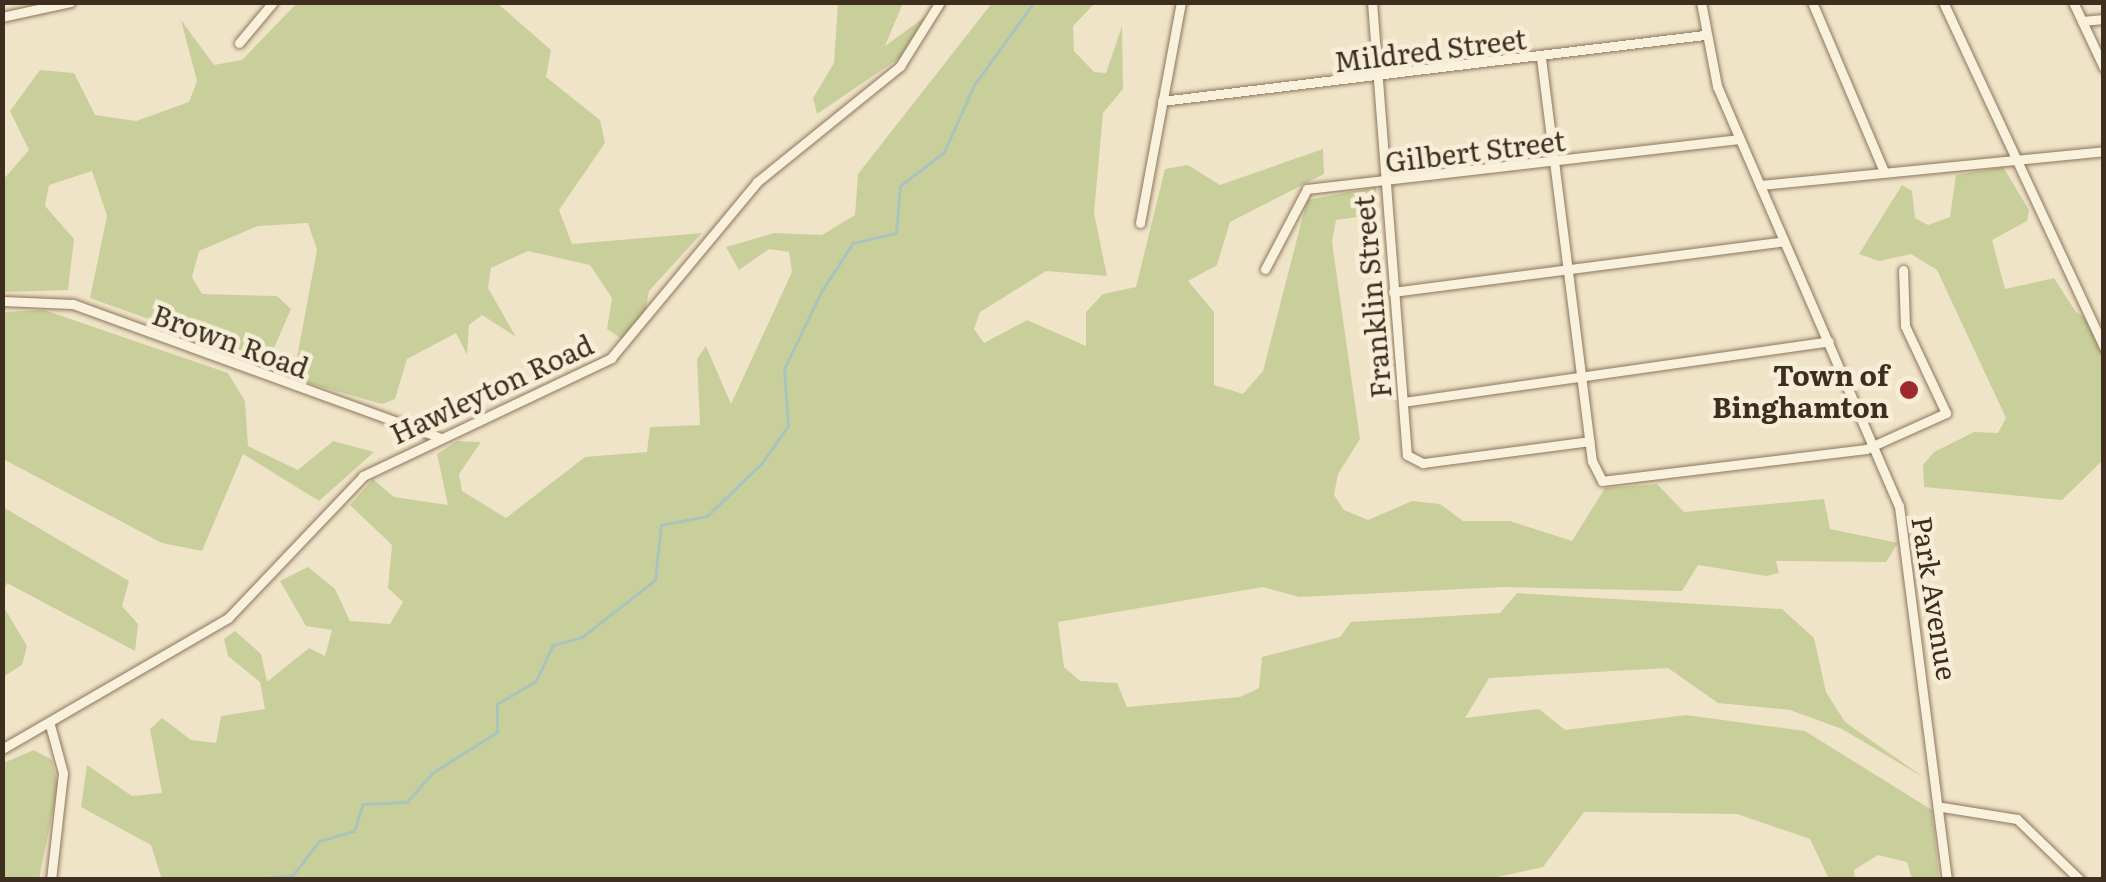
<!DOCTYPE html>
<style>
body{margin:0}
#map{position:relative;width:2106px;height:882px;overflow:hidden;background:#f0e4c8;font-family:Literata,serif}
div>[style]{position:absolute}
.green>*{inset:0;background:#c9cf9b}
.stream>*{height:2.5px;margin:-1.25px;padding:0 1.25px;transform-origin:1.25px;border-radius:1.25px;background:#a9c4bc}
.roads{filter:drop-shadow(0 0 2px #8d765c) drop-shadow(0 0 2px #8d765c)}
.minor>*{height:9px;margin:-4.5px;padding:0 4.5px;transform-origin:4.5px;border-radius:4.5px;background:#faf1dc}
.dots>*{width:28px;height:28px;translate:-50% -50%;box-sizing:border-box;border:5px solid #f7eed8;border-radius:50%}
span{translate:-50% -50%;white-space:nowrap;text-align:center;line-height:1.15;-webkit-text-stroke:9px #f7eed8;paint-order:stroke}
.street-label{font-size:28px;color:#3d2e20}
.poi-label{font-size:28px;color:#3d2e20;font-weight:700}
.right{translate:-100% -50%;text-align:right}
.frame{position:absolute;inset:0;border:5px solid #3d2e20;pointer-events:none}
</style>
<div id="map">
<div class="green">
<i style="clip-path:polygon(1096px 2px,1073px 26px,1074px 51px,1094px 72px,1106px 73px,1122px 26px,1123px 89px,1103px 113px,1094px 213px,1107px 276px,1046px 271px,980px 312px,974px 329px,984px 343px,1027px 320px,1086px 346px,1086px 312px,1103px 294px,1136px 287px,1165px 169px,1188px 165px,1220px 185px,1323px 149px,1324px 174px,1230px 222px,1217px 265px,1188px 281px,1214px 312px,1214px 385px,1243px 394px,1263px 371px,1307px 200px,1376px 187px,1378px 214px,1336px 220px,1332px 242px,1360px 439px,1338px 474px,1334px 495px,1344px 510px,1368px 520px,1412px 501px,1440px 504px,1463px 521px,1510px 521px,1572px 541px,1605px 488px,1657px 484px,1684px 512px,1824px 499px,1830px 529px,1898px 543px,1886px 562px,1776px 561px,1779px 573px,1766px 576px,1698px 565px,1682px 591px,1504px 587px,1299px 597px,1263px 587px,1058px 622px,1064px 667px,1080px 681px,1117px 683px,1127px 707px,1240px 697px,1259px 688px,1262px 657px,1340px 637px,1351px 622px,1500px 613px,1517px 593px,1782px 609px,1814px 638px,1826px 692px,1845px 722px,1926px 779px,1842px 729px,1790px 710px,1718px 703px,1668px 668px,1489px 678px,1465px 718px,1539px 709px,1565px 730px,1686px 715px,1805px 731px,1932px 810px,1939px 879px,1912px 879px,1907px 862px,1878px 855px,1854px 870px,1855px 879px,1829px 879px,1810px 839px,1737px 814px,1584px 812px,1543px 867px,1484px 880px,162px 880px,151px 845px,81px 807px,87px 765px,132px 796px,162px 793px,150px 729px,162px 718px,191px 740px,216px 743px,221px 716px,265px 709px,260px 682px,228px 656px,224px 639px,235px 631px,261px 654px,267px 682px,309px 648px,325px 656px,332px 630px,306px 626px,280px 581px,308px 567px,335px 589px,350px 621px,390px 624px,403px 602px,388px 588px,392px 545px,350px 505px,373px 479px,394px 497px,448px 505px,437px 454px,457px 441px,481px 442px,459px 474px,462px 491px,506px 518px,585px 457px,647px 452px,650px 427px,700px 425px,697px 359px,706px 346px,731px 404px,792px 272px,789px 252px,769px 249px,739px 270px,726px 247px,774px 233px,822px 235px,855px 215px,858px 174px,992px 3px)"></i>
<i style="clip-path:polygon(297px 3px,497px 3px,551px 50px,546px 77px,600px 120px,605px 143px,559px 210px,572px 244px,702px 233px,649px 291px,645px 314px,622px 339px,607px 329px,612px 298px,590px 265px,528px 251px,491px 268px,488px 288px,516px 337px,482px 315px,469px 325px,467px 355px,456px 333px,407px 359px,395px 399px,382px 404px,293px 379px,317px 250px,308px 223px,258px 226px,199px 251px,192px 277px,202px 294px,277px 296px,291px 309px,268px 362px,90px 298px,107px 216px,92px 171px,49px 185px,45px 206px,74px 239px,68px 290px,3px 292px,3px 180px,29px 150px,10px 111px,40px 70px,74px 73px,95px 115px,136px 121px,189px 102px,197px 81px,181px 20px,214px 65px,242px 60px)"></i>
<i style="clip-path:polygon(838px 3px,903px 3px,885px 46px,925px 17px,901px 57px,817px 114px,813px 98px,834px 63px)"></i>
<i style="clip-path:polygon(2003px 167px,2029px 210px,2027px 221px,1992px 240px,2005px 289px,2054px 278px,2076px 312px,2103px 331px,2103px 460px,2062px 500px,1924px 487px,1923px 465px,1934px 452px,1974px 432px,1998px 433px,2006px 418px,1937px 270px,1911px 254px,1879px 261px,1859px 254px,1902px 185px,1912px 191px,1915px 218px,1928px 225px,1950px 217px,1956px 175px)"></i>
<i style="clip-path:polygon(44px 310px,228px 373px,245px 401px,248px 446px,298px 470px,333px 441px,374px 452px,319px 501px,243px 454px,202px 551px,162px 543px,3px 459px,3px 312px)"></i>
<i style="clip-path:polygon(3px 507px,129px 581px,122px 606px,138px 624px,135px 651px,7px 583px,3px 593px)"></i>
<i style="clip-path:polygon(2px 604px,27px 646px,22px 665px,3px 677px)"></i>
<i style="clip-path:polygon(34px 750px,52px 760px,58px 786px,39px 879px,3px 880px,3px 763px)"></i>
</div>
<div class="stream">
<i style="left:242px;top:880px;width:51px;rotate:-5.6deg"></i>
<i style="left:293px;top:875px;width:43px;rotate:-52.6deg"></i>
<i style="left:319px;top:841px;width:36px;rotate:-16deg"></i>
<i style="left:354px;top:831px;width:28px;rotate:-72deg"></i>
<i style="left:363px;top:804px;width:44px;rotate:-2.6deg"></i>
<i style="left:407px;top:802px;width:38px;rotate:-49deg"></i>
<i style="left:432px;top:773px;width:77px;rotate:-32.2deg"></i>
<i style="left:497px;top:732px;width:28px;rotate:-90deg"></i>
<i style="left:497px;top:704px;width:45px;rotate:-30.5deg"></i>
<i style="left:536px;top:681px;width:40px;rotate:-65deg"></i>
<i style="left:553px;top:645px;width:30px;rotate:-15deg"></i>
<i style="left:582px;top:637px;width:93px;rotate:-38deg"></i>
<i style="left:655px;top:580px;width:55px;rotate:-83.8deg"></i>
<i style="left:661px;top:525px;width:47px;rotate:-11.1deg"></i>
<i style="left:707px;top:516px;width:76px;rotate:-43.9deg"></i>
<i style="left:762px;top:463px;width:45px;rotate:-54.9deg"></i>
<i style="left:788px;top:426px;width:57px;rotate:-94deg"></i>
<i style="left:784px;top:369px;width:85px;rotate:-64.3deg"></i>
<i style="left:821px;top:292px;width:59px;rotate:-56.9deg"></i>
<i style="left:853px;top:243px;width:44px;rotate:-13.1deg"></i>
<i style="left:896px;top:233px;width:47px;rotate:-85.1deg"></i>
<i style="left:900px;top:186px;width:56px;rotate:-37.7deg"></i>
<i style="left:944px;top:152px;width:73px;rotate:-65.9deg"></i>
<i style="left:974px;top:85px;width:102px;rotate:-54.1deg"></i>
</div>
<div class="roads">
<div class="minor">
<i style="left:1372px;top:2px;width:454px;rotate:85.6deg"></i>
<i style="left:1407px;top:455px;width:18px;rotate:27deg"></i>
<i style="left:1423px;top:463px;width:168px;rotate:-7.5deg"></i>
<i style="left:1701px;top:2px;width:86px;rotate:79.2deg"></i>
<i style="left:1717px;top:86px;width:458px;rotate:66.6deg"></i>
<i style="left:1899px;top:506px;width:377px;rotate:82.7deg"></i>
<i style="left:1812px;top:2px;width:185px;rotate:67deg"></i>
<i style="left:1943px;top:2px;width:382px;rotate:65deg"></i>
<i style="left:2073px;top:2px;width:73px;rotate:64.8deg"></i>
<i style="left:2px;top:17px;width:70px;rotate:-12.4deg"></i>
<i style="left:2082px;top:21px;width:22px;rotate:-5deg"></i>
<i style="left:239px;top:43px;width:53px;rotate:-50.3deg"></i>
<i style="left:1541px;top:58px;width:406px;rotate:82.8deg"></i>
<i style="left:1592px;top:461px;width:22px;rotate:63deg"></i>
<i style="left:1602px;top:481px;width:266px;rotate:-6.9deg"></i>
<i style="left:1866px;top:449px;width:88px;rotate:-24.2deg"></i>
<i style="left:1946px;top:413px;width:96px;rotate:-115.2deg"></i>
<i style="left:1905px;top:326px;width:56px;rotate:-92deg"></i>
<i style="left:1162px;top:101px;width:546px;rotate:-6.94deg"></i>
<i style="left:1760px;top:185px;width:346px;rotate:-5.6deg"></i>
<i style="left:1140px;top:223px;width:225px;rotate:-79.5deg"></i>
<i style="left:1265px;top:269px;width:90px;rotate:-62.3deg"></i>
<i style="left:1307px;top:189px;width:435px;rotate:-6.6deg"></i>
<i style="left:1393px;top:292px;width:394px;rotate:-7.4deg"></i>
<i style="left:2px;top:301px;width:71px;rotate:2.4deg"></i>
<i style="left:73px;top:304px;width:392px;rotate:20deg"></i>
<i style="left:1403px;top:402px;width:430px;rotate:-8.1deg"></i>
<i style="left:50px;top:725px;width:50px;rotate:74.8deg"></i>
<i style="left:63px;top:773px;width:108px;rotate:96.4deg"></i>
<i style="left:2px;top:749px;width:261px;rotate:-30.1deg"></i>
<i style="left:228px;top:618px;width:196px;rotate:-46.4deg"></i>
<i style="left:363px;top:476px;width:275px;rotate:-25.4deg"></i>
<i style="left:611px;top:358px;width:229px;rotate:-50.3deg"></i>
<i style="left:757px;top:182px;width:184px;rotate:-39deg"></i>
<i style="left:900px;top:66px;width:75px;rotate:-58deg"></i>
<i style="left:1942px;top:807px;width:76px;rotate:9.1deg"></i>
<i style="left:2017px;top:819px;width:88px;rotate:44.1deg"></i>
</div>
</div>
<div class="dots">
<i style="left:1909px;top:390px;background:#9e2a2b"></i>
</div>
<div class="street-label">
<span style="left:1430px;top:49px;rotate:-7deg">Mildred Street</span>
<span style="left:1475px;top:150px;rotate:-7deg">Gilbert Street</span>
<span style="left:1371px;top:297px;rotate:-95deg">Franklin Street</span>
<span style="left:231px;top:340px;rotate:20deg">Brown Road</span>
<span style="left:491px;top:388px;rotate:-25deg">Hawleyton Road</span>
<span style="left:1936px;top:598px;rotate:81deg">Park Avenue</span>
</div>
<div class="poi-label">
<span class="right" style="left:1889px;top:390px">Town of<br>Binghamton</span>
</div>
<div class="frame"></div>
</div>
